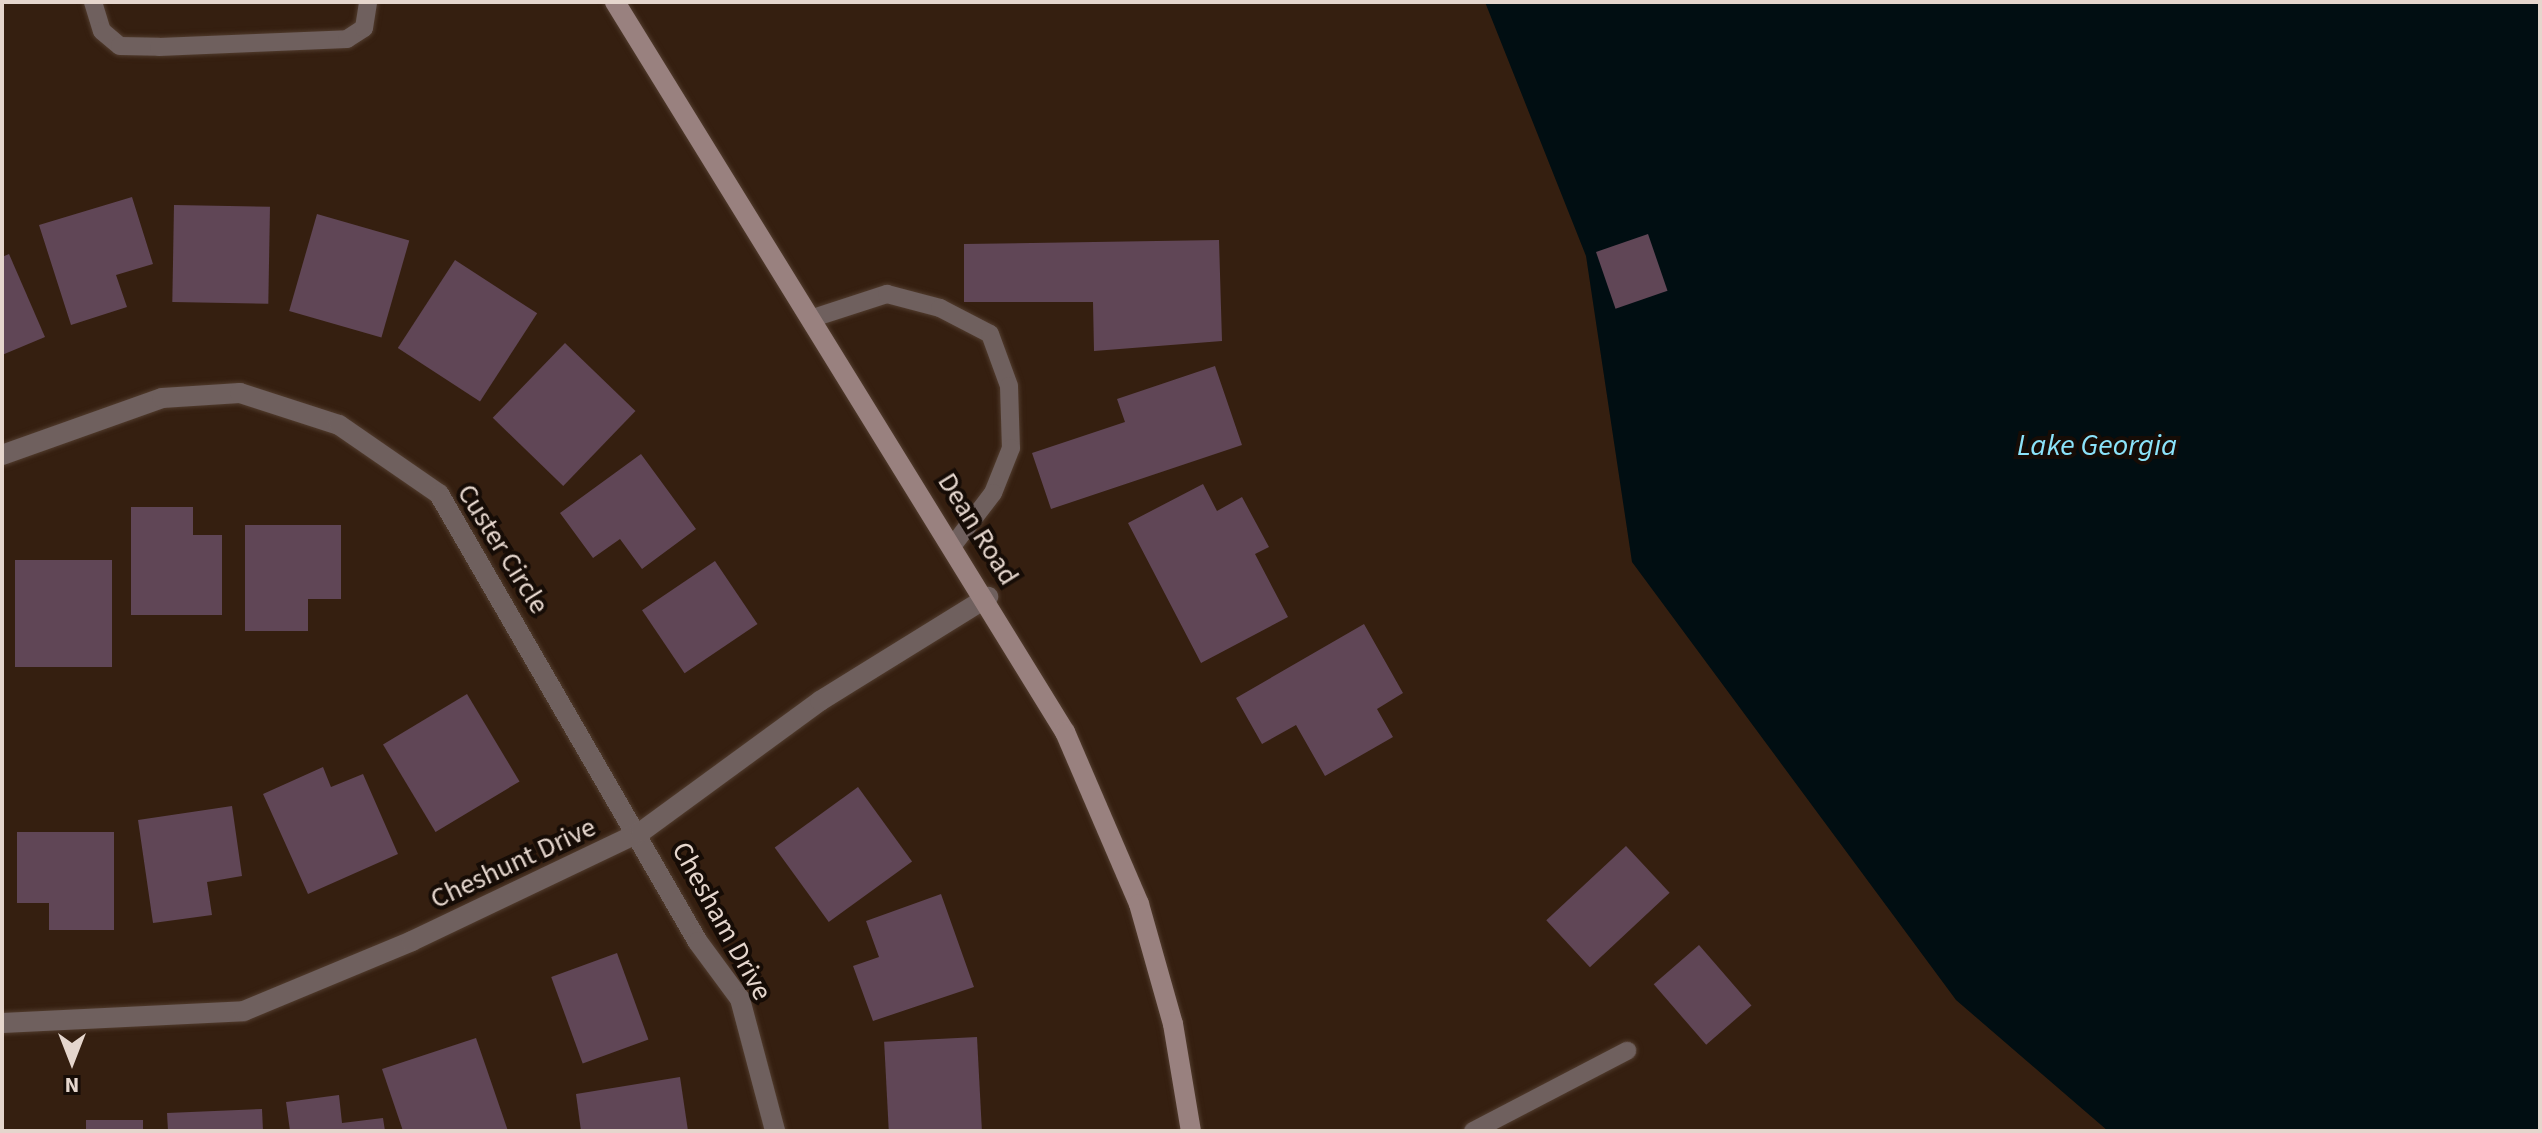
<!DOCTYPE html>
<style>
body{margin:0}
#map{position:relative;width:2542px;height:1133px;overflow:hidden;background:#351f10;font-family:"Source Sans 3",sans-serif}
div>[style]{position:absolute}
.water>*{inset:0;background:#010e12}
.building>*{inset:0;background:#604656;transform-origin:0 0}
.roads{filter:drop-shadow(0 0 2px #513c2e) drop-shadow(0 0 2px #513c2e)}
.service>*{height:18px;margin:-9px;padding:0 9px;transform-origin:9px;border-radius:9px;background:#6f605e}
.minor>*{height:20px;margin:-10px;padding:0 10px;transform-origin:10px;border-radius:10px;background:#6f605e}
.secondary>*{height:20px;margin:-10px;padding:0 10px;transform-origin:10px;border-radius:10px;background:#99817f}
span{translate:-50% -50%;white-space:nowrap;text-align:center;line-height:1.15;-webkit-text-stroke:8px #160c06;paint-order:stroke}
.street-label{font-size:28px;color:#e5d6cd}
.water-label{font-size:30px;color:#8be3fa;font-style:italic}
.frame{position:absolute;inset:0;border:4px solid #e5d6cd;pointer-events:none}
.north{position:absolute;left:32px;top:1021px;width:80px;height:80px;-webkit-text-stroke:6px #160c06;paint-order:stroke;rotate:180deg;font-size:22px;font-weight:700;line-height:32px;text-align:center;color:#e5d6cd}
.north::after{content:'';display:block;margin:auto;width:28px;height:36px;background:#e5d6cd;clip-path:polygon(50% 0,100% 100%,50% 72%,0 100%)}
</style>
<div id="map">
<div class="water">
<i style="clip-path:polygon(1485px 2px,2540px 2px,2540px 1131px,2108px 1131px,1956px 1000px,1632px 562px,1586px 256px)"></i>
</div>
<div class="building">
<i style="clip-path:polygon(132px 197px,153px 264px,116px 275px,127px 307px,71px 325px,39px 225px)"></i>
<i style="left:174px;top:205px;width:96px;height:97px;rotate:1deg"></i>
<i style="left:317px;top:214px;width:96px;height:101px;rotate:16deg"></i>
<i style="left:1648px;top:234px;width:60px;height:55px;rotate:71deg"></i>
<i style="clip-path:polygon(1219px 240px,1222px 341px,1094px 351px,1093px 302px,964px 302px,964px 244px)"></i>
<i style="clip-path:polygon(9px 254px,45px 337px,2px 355px,2px 257px)"></i>
<i style="left:455px;top:260px;width:98px;height:105px;rotate:33deg"></i>
<i style="left:565px;top:343px;width:98px;height:104px;rotate:44deg"></i>
<i style="clip-path:polygon(1215px 366px,1242px 445px,1051px 509px,1032px 453px,1125px 422px,1117px 399px)"></i>
<i style="clip-path:polygon(641px 454px,696px 529px,642px 569px,620px 539px,593px 558px,560px 513px)"></i>
<i style="clip-path:polygon(1203px 484px,1217px 511px,1242px 497px,1269px 547px,1255px 554px,1288px 617px,1201px 663px,1128px 523px)"></i>
<i style="clip-path:polygon(131px 507px,193px 507px,193px 535px,222px 535px,222px 615px,131px 615px)"></i>
<i style="clip-path:polygon(245px 525px,341px 525px,341px 599px,308px 599px,308px 631px,245px 631px)"></i>
<i style="left:15px;top:560px;width:97px;height:107px"></i>
<i style="left:715px;top:561px;width:76px;height:88px;rotate:56deg"></i>
<i style="clip-path:polygon(1364px 624px,1403px 693px,1377px 709px,1393px 737px,1325px 776px,1296px 725px,1262px 744px,1236px 698px)"></i>
<i style="left:467px;top:694px;width:102px;height:98px;rotate:59deg"></i>
<i style="clip-path:polygon(323px 767px,331px 787px,363px 774px,398px 854px,308px 894px,263px 794px)"></i>
<i style="left:858px;top:787px;width:92px;height:103px;rotate:54deg"></i>
<i style="clip-path:polygon(232px 806px,242px 876px,207px 882px,212px 915px,153px 923px,138px 820px)"></i>
<i style="clip-path:polygon(17px 832px,114px 832px,114px 930px,49px 930px,49px 903px,17px 903px)"></i>
<i style="left:1626px;top:846px;width:64px;height:109px;rotate:47deg"></i>
<i style="clip-path:polygon(941px 894px,974px 987px,873px 1021px,853px 966px,879px 957px,866px 921px)"></i>
<i style="left:1699px;top:945px;width:80px;height:60px;rotate:49deg"></i>
<i style="left:617px;top:953px;width:92px;height:70px;rotate:70deg"></i>
<i style="left:977px;top:1037px;width:94px;height:93px;rotate:87deg"></i>
<i style="clip-path:polygon(476px 1038px,508px 1131px,403px 1131px,382px 1069px)"></i>
<i style="clip-path:polygon(680px 1077px,688px 1131px,581px 1131px,576px 1094px)"></i>
<i style="clip-path:polygon(339px 1095px,342px 1123px,383px 1118px,385px 1131px,290px 1131px,286px 1102px)"></i>
<i style="clip-path:polygon(262px 1109px,263px 1131px,168px 1131px,167px 1113px)"></i>
<i style="left:86px;top:1120px;width:57px;height:11px"></i>
</div>
<div class="roads">
<div class="service">
<i style="left:93px;top:2px;width:30px;rotate:73deg"></i>
<i style="left:102px;top:31px;width:23px;rotate:40deg"></i>
<i style="left:120px;top:46px;width:39px;rotate:1deg"></i>
<i style="left:159px;top:47px;width:188px;rotate:-2.4deg"></i>
<i style="left:347px;top:39px;width:20px;rotate:-33deg"></i>
<i style="left:364px;top:28px;width:26px;rotate:-81deg"></i>
<i style="left:813px;top:318px;width:78px;rotate:-18deg"></i>
<i style="left:887px;top:294px;width:55px;rotate:14.8deg"></i>
<i style="left:940px;top:308px;width:56px;rotate:27.5deg"></i>
<i style="left:990px;top:334px;width:55px;rotate:69.9deg"></i>
<i style="left:1009px;top:386px;width:62px;rotate:88.2deg"></i>
<i style="left:1011px;top:448px;width:48px;rotate:111.8deg"></i>
<i style="left:993px;top:493px;width:64px;rotate:127.4deg"></i>
<i style="left:1473px;top:1131px;width:174px;rotate:-27.5deg"></i>
</div>
<div class="minor">
<i style="left:2px;top:455px;width:170px;rotate:-19.6deg"></i>
<i style="left:162px;top:398px;width:78px;rotate:-3.7deg"></i>
<i style="left:240px;top:393px;width:104px;rotate:17.9deg"></i>
<i style="left:339px;top:425px;width:121px;rotate:34.6deg"></i>
<i style="left:439px;top:494px;width:517px;rotate:59.97deg"></i>
<i style="left:698px;top:942px;width:71px;rotate:53.6deg"></i>
<i style="left:740px;top:999px;width:137px;rotate:75.1deg"></i>
<i style="left:2px;top:1023px;width:242px;rotate:-2.8deg"></i>
<i style="left:244px;top:1011px;width:182px;rotate:-22.6deg"></i>
<i style="left:412px;top:941px;width:254px;rotate:-25.5deg"></i>
<i style="left:641px;top:832px;width:222px;rotate:-36.2deg"></i>
<i style="left:820px;top:701px;width:198px;rotate:-31.8deg"></i>
</div>
<div class="secondary">
<i style="left:615px;top:2px;width:858px;rotate:58.35deg"></i>
<i style="left:1065px;top:732px;width:187px;rotate:66.7deg"></i>
<i style="left:1139px;top:904px;width:125px;rotate:74.2deg"></i>
<i style="left:1173px;top:1024px;width:109px;rotate:80.5deg"></i>
</div>
</div>
<div class="street-label">
<span style="left:978px;top:529px;rotate:58deg">Dean Road</span>
<span style="left:503px;top:549px;rotate:58deg">Custer Circle</span>
<span style="left:513px;top:863px;rotate:-25deg">Cheshunt Drive</span>
<span style="left:722px;top:921px;rotate:61deg">Chesham Drive</span>
</div>
<div class="water-label">
<span style="left:2097px;top:446px">Lake Georgia</span>
</div>
<div class="frame"></div>
<div class="north">N</div>
</div>
